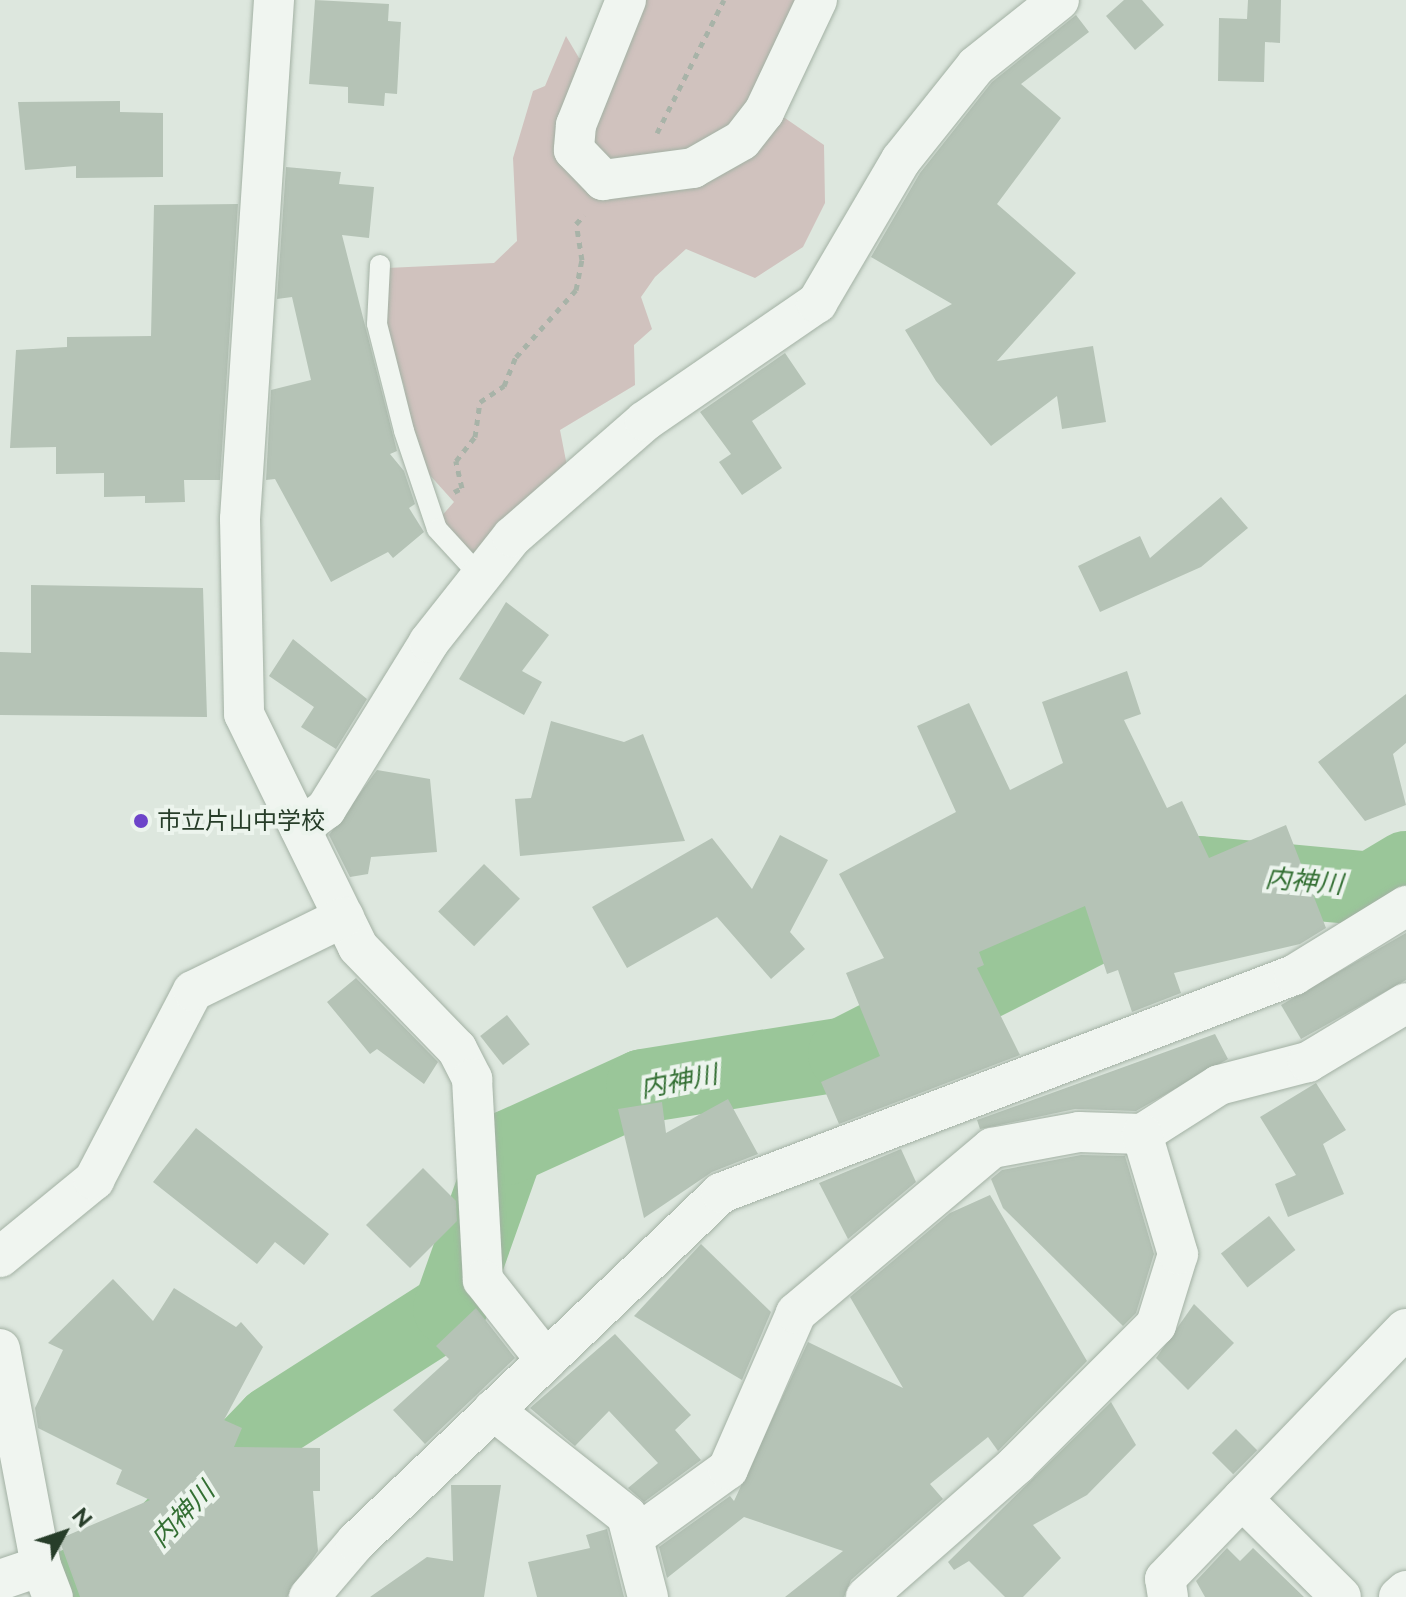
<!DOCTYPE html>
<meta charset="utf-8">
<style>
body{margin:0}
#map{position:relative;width:1406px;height:1597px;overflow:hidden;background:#dde7de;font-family:Raleway,"Noto Sans JP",sans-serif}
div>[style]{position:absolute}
.green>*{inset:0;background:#d0c2be}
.river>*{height:74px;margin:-37px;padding:0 37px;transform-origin:37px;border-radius:37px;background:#9ac699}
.building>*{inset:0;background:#b5c3b6;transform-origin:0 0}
.path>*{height:5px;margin-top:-2.5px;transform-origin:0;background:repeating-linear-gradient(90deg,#a8b3a8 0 6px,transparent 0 12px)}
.roads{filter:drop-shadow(0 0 2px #a3b1a4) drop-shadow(0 0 2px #a3b1a4)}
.service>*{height:20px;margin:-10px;padding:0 10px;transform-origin:10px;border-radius:10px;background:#f0f5f0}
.minor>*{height:40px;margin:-20px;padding:0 20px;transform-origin:20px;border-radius:20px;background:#f0f5f0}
.dots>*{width:22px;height:22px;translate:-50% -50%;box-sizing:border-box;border:4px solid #ecf4ed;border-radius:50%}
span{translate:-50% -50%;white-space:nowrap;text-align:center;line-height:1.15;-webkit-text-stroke:8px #ecf4ed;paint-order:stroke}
.poi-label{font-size:24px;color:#273d29}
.left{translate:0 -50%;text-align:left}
.water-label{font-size:26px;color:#336f33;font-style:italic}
.north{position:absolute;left:24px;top:1493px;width:80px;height:80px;-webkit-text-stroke:6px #ecf4ed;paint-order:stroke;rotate:50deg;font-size:22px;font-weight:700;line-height:32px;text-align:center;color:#273d29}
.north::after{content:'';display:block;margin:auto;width:28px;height:36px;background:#273d29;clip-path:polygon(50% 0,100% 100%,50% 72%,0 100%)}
</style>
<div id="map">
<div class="green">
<i style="clip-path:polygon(635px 0,798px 0,755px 85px,782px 116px,824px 145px,825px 203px,803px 247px,755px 278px,686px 249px,655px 277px,641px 297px,652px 329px,634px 345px,635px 385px,560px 430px,567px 466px,477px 566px,439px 519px,454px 502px,427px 472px,409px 430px,404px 386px,382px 323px,387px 268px,494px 263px,517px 241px,513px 158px,533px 91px,545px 86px,566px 36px,579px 58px,606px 58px)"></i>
</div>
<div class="river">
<i style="left:75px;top:1585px;width:66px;rotate:-19.5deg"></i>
<i style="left:137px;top:1563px;width:194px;rotate:-46deg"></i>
<i style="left:272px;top:1423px;width:211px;rotate:-32.6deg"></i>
<i style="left:450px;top:1309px;width:171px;rotate:-70.5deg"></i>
<i style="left:507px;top:1148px;width:149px;rotate:-24.5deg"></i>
<i style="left:643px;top:1086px;width:205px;rotate:-9deg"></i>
<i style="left:845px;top:1054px;width:398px;rotate:-27deg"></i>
<i style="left:1200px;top:873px;width:172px;rotate:5.3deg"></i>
<i style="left:1371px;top:889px;width:41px;rotate:-31deg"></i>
</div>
<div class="building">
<i style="clip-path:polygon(315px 0,389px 4px,388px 21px,401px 22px,397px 94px,385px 93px,384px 106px,348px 103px,348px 87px,309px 84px)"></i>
<i style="clip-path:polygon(1124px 0,1142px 0,1164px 25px,1135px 50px,1106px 16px)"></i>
<i style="clip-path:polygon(1248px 0,1281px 0,1280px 43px,1265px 42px,1264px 82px,1218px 81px,1219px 18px,1247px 19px)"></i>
<i style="clip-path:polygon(1076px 15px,1089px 32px,1021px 84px,1061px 118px,997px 204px,1076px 273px,997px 361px,1093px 346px,1106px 422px,1062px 429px,1057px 396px,991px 446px,936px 381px,905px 330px,952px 304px,871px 257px,920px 173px,992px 82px)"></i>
<i style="clip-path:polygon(120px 101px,120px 112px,163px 113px,163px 177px,76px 178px,76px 166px,25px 170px,18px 102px)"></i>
<i style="clip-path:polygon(286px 167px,341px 172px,339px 184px,374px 187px,369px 238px,342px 235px,397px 451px,390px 454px,404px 471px,415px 504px,409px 508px,424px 532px,393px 558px,388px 552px,331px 582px,275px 479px,266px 480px,271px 390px,311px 380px,292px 297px,277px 299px)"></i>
<i style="clip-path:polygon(238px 204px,220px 480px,184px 480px,185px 502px,145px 503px,145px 496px,104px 497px,104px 473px,56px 474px,56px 447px,10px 448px,16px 350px,67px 347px,67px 337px,151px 336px,154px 205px)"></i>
<i style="clip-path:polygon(785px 353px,806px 384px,752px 421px,782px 468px,742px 495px,719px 462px,731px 454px,700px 412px)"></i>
<i style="clip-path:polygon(1221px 497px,1248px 528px,1201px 567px,1100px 612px,1078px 566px,1140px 536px,1150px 558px)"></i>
<i style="clip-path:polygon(31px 585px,203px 588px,207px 717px,0 715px,0 652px,31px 653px)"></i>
<i style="clip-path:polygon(506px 602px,549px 635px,522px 671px,542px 682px,524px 715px,459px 679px)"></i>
<i style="clip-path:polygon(293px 639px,367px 699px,336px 749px,301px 727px,314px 707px,269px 676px)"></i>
<i style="clip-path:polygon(1127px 671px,1141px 714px,1124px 720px,1167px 808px,1182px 801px,1209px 858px,1286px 825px,1326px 928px,1300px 944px,1174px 973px,1181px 993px,1132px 1012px,1118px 970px,1107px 974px,1085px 906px,979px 952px,984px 965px,977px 968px,1020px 1055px,839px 1124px,821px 1082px,880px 1056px,846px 973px,884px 958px,839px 874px,956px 812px,917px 726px,969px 703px,1010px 790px,1063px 763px,1042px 702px)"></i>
<i style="clip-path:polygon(1406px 694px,1406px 743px,1393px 754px,1406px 805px,1365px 821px,1318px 762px)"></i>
<i style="clip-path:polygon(551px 721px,624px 742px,643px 734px,685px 841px,520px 856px,515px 799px,531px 798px)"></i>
<i style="clip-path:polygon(377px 770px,430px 779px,437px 852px,371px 857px,368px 874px,350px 877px,329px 835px)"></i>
<i style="clip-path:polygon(780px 835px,828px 860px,790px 932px,805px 949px,771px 979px,717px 917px,627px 968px,592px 907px,712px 838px,752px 889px)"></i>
<i style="left:484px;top:864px;width:50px;height:66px;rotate:44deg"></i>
<i style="clip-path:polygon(1406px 933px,1406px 980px,1301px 1039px,1281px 1005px)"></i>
<i style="clip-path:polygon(356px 978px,438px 1062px,424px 1084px,377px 1049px,370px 1054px,327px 1002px)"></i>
<i style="left:507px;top:1015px;width:37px;height:34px;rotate:52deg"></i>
<i style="clip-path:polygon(1215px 1034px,1228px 1059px,1136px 1111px,1075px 1109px,980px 1129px,977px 1120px)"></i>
<i style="clip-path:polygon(1316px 1083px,1346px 1130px,1323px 1144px,1344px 1194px,1288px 1217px,1275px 1184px,1296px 1175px,1260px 1117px)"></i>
<i style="clip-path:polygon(728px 1099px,758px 1154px,712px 1172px,644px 1218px,618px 1109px,662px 1102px,666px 1133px)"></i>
<i style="clip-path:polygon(196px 1128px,329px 1234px,304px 1265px,275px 1242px,257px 1264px,153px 1182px)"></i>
<i style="clip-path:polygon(901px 1149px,916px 1182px,848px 1239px,819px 1183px)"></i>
<i style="clip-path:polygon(1081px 1155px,1125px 1156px,1154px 1254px,1136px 1313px,1123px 1326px,1003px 1208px,991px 1179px,1002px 1170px)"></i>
<i style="clip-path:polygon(423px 1168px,456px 1201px,457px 1221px,410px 1268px,366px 1225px)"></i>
<i style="clip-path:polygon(990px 1195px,1087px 1361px,998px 1451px,988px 1437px,930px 1484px,943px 1499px,851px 1580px,844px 1597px,785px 1597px,843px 1551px,744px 1517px,667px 1578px,659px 1547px,730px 1496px,734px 1501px,808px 1342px,903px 1388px,850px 1297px,950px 1213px)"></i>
<i style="left:1269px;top:1216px;width:43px;height:61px;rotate:52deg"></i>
<i style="clip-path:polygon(701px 1244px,771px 1312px,742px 1380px,634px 1316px)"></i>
<i style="clip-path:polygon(113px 1279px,153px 1321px,174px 1288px,236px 1327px,241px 1322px,263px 1347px,224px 1420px,242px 1428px,234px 1447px,320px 1448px,320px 1491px,313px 1491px,318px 1551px,287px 1597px,80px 1597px,59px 1539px,150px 1500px,116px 1484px,122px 1470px,38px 1428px,35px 1408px,63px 1350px,48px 1343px)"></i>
<i style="clip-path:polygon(1194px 1304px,1234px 1343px,1188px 1390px,1156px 1358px)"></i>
<i style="clip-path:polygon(476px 1308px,515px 1358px,425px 1444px,393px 1410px,449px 1359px,436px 1346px)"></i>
<i style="clip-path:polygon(615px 1334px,691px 1415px,675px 1430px,701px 1460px,644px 1502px,628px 1488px,658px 1463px,609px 1411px,575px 1446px,530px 1408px)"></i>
<i style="clip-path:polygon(1111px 1402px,1136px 1445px,1087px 1495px,1033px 1525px,1061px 1558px,1023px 1597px,1005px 1597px,969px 1561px,954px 1570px,948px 1562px)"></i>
<i style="left:1236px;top:1429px;width:30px;height:34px;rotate:45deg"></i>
<i style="clip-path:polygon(451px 1485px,501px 1485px,484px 1597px,370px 1597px,427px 1557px,453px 1561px)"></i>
<i style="clip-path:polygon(607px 1529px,624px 1597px,537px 1597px,528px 1562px,590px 1548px,586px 1535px)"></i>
<i style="clip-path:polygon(1227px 1548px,1240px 1561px,1253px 1548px,1304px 1597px,1205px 1597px,1196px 1581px)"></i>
</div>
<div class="path">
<i style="left:657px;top:133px;width:149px;rotate:-63.3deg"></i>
<i style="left:454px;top:492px;width:9px;rotate:-27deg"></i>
<i style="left:462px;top:488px;width:28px;rotate:-103deg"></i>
<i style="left:456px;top:461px;width:31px;rotate:-52deg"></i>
<i style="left:475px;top:437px;width:35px;rotate:-82deg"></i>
<i style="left:480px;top:402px;width:29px;rotate:-34deg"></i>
<i style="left:504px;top:386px;width:31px;rotate:-68deg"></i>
<i style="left:516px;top:357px;width:90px;rotate:-48.2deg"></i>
<i style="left:576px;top:290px;width:31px;rotate:-79deg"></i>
<i style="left:582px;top:260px;width:36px;rotate:-99deg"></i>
<i style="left:576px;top:224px;width:12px;rotate:-48deg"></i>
</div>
<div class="roads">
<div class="service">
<i style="left:380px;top:265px;width:59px;rotate:92.9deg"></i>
<i style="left:377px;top:324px;width:110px;rotate:75.8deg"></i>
<i style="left:404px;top:431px;width:103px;rotate:71.4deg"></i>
<i style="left:437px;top:529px;width:64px;rotate:47.5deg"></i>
</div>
<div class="minor">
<i style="left:274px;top:0;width:520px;rotate:93.75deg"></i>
<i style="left:240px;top:519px;width:195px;rotate:88.8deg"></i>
<i style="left:244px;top:714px;width:259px;rotate:63.9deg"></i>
<i style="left:358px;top:947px;width:142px;rotate:45.9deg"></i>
<i style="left:457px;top:1049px;width:34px;rotate:63deg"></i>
<i style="left:472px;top:1079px;width:201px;rotate:86.9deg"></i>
<i style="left:483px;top:1280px;width:102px;rotate:51.8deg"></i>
<i style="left:626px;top:0;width:135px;rotate:111.8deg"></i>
<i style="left:576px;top:125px;width:25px;rotate:95deg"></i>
<i style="left:574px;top:150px;width:42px;rotate:46deg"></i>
<i style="left:603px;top:180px;width:91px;rotate:-7.6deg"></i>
<i style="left:693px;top:168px;width:56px;rotate:-29.7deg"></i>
<i style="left:742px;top:140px;width:36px;rotate:-52deg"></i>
<i style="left:764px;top:112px;width:124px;rotate:-64.7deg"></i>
<i style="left:300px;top:828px;width:32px;rotate:-36deg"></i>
<i style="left:326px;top:809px;width:196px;rotate:-58.3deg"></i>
<i style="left:429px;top:642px;width:134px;rotate:-51.7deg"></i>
<i style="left:512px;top:537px;width:176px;rotate:-41.1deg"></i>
<i style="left:645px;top:421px;width:209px;rotate:-34.5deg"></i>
<i style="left:817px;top:303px;width:166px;rotate:-59.6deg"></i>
<i style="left:901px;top:160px;width:120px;rotate:-51.4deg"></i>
<i style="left:976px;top:66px;width:106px;rotate:-38.5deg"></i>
<i style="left:0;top:1257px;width:122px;rotate:-39.3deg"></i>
<i style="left:94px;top:1180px;width:213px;rotate:-62.4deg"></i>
<i style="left:193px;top:991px;width:168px;rotate:-26.1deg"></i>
<i style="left:0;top:1349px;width:221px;rotate:79.3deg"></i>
<i style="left:41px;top:1566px;width:33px;rotate:69deg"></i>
<i style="left:493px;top:1410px;width:171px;rotate:38.3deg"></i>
<i style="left:627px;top:1516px;width:84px;rotate:75.5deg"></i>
<i style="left:1242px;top:1499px;width:139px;rotate:44.7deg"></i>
<i style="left:634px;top:1537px;width:116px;rotate:-35.9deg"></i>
<i style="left:728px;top:1469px;width:170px;rotate:-66.4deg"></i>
<i style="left:796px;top:1313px;width:256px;rotate:-40.1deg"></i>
<i style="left:992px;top:1148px;width:88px;rotate:-10.4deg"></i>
<i style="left:1079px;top:1132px;width:63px;rotate:1.8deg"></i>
<i style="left:1142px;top:1134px;width:91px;rotate:-32.5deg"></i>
<i style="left:1219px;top:1085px;width:92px;rotate:-14.5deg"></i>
<i style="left:1308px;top:1062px;width:114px;rotate:-31deg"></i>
<i style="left:0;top:1580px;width:43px;rotate:-18.9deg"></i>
<i style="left:309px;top:1597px;width:72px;rotate:-49.5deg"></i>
<i style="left:356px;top:1542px;width:505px;rotate:-43.72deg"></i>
<i style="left:721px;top:1193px;width:613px;rotate:-20.83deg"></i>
<i style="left:1294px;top:975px;width:132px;rotate:-31.6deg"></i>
<i style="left:866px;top:1597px;width:200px;rotate:-41.3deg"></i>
<i style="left:1016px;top:1465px;width:198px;rotate:-45deg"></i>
<i style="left:1156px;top:1325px;width:74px;rotate:-72.8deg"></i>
<i style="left:1178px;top:1254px;width:125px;rotate:-106.7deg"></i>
<i style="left:1168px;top:1597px;width:18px;rotate:-99deg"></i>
<i style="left:1165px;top:1579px;width:347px;rotate:-46.1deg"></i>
<i style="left:1399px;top:1597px;width:9px;rotate:-41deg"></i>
</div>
</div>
<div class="dots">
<i style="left:141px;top:821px;background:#6d44c9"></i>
</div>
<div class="poi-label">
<span class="left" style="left:157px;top:821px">市立片山中学校</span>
</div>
<div class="water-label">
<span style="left:1304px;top:882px;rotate:5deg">内神川</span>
<span style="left:679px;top:1082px;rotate:-11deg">内神川</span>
<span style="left:183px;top:1515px;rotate:-46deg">内神川</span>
</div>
<div class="north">N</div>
</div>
